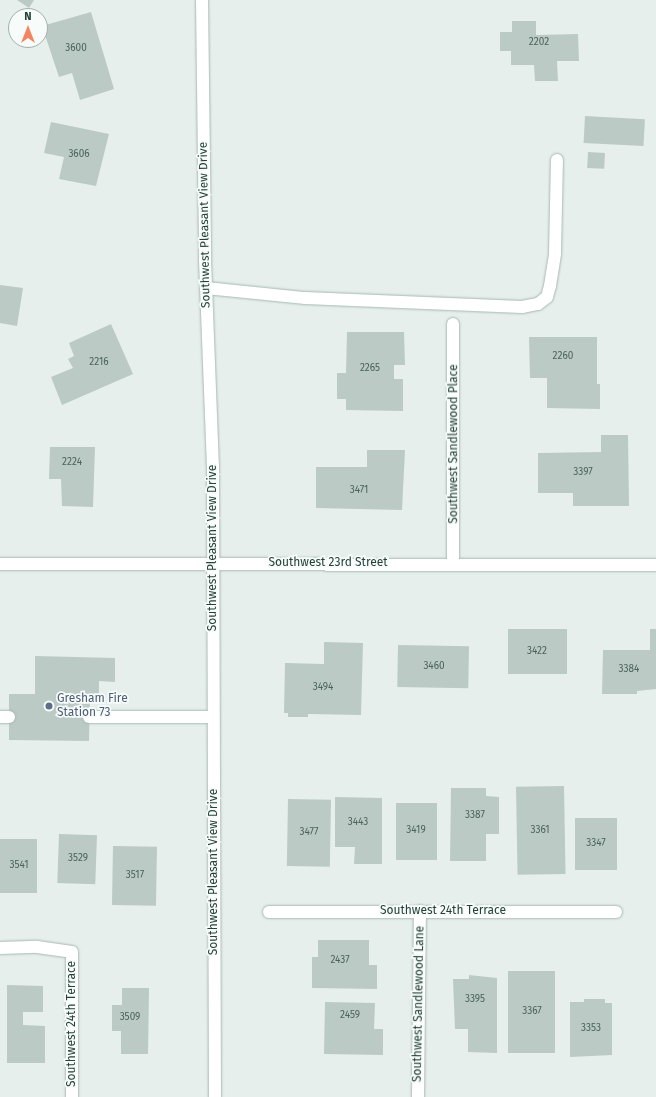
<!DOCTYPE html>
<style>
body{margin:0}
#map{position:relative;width:656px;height:1097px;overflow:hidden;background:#e6efeb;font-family:"Fira Sans",sans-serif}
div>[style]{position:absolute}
.building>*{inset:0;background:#bbcac4;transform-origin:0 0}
.roads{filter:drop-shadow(0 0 1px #a8b8b2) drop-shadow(0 0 1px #a8b8b2)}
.service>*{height:12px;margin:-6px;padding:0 6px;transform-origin:6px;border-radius:6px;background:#fff}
.minor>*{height:12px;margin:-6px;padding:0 6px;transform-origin:6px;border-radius:6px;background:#fff}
.secondary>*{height:12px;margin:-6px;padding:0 6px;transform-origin:6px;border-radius:6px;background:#fff}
.dots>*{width:11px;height:11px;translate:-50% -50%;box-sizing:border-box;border:2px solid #f7fbf9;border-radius:50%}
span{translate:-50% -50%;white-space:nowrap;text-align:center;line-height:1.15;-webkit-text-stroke:3.5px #f7fbf9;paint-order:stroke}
.number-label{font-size:10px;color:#4a645c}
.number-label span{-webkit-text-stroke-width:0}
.street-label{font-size:12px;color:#24423a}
.service-label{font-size:12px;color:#4e5e75}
.left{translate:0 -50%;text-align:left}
.north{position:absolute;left:8px;top:8px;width:40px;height:40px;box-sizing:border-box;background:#f7fbf9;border:1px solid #a3b1ad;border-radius:50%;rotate:0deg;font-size:11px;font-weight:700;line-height:16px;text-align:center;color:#24423a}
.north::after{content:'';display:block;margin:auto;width:14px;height:18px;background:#f4845f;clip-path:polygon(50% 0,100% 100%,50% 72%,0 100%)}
</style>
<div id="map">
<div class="building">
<i style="clip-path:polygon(17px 0,34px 0,29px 8px)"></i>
<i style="clip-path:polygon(91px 12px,114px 89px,80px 100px,72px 73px,59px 77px,42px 26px)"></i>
<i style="clip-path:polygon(512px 21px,536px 21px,536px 35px,578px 34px,579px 61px,557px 61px,558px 81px,535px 81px,534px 65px,511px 65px,511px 51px,500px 51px,500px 32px,512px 32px)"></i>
<i style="left:585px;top:116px;width:60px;height:27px;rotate:3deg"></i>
<i style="clip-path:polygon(51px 122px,109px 134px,96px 186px,59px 179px,64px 157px,44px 153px)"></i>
<i style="left:588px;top:152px;width:17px;height:16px;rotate:3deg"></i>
<i style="clip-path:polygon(0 285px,23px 288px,17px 326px,0 323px)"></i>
<i style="clip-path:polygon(111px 324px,133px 374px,62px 405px,51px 377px,73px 368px,68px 359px,74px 356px,69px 343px)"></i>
<i style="clip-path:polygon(347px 332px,404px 332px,405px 365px,394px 365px,394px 379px,403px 379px,403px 411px,346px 410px,346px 399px,337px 399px,337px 373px,346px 373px)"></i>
<i style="clip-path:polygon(529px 337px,597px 337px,597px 384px,600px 384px,600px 409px,547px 408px,547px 378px,530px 378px)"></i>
<i style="clip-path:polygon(601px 435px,628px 435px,629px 506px,573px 506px,573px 493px,538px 493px,538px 453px,601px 452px)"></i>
<i style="clip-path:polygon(50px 447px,95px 447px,93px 507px,62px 506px,61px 479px,49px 479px)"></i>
<i style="clip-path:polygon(367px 450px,405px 450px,402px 510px,316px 508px,316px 467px,367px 467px)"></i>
<i style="left:508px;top:629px;width:59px;height:45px"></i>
<i style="clip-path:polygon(650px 629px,656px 629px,656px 689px,637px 691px,637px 694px,602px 694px,603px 650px,650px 650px)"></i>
<i style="clip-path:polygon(324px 642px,363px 643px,361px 715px,308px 714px,308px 717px,288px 717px,288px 713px,284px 713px,285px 663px,324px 664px)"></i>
<i style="left:398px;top:645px;width:71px;height:42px;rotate:1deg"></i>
<i style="clip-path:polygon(35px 656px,115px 658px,115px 682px,99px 681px,99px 695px,90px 695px,89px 741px,9px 740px,9px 694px,35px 694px)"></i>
<i style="left:564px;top:786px;width:88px;height:48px;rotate:89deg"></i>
<i style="clip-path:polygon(451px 788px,486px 788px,486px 796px,499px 797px,499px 834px,486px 834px,486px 861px,450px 861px)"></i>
<i style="clip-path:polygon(335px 797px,382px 798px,382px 864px,354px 864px,355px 847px,335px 847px)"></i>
<i style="left:288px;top:799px;width:43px;height:67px;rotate:1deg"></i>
<i style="left:396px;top:803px;width:41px;height:57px"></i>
<i style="left:575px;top:818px;width:42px;height:52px"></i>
<i style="left:59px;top:834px;width:38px;height:49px;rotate:2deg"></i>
<i style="left:0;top:839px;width:37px;height:54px"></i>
<i style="left:113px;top:846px;width:44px;height:59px;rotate:1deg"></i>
<i style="clip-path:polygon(318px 940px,369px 940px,369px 965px,377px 965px,377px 989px,312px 988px,312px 957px,318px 957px)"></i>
<i style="left:508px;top:971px;width:47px;height:82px"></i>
<i style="clip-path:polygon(469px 975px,497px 978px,497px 1053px,468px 1052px,468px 1029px,455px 1029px,453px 979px,469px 979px)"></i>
<i style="clip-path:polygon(7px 985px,43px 986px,43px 1012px,23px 1012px,23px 1025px,45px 1026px,45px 1063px,7px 1063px)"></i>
<i style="clip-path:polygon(122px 988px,149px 988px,148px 1054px,121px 1054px,121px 1031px,112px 1031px,112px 1005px,122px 1005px)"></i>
<i style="clip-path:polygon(584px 999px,605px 999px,605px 1003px,612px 1003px,612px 1055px,570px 1057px,570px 1002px,584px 1002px)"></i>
<i style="clip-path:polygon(325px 1002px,375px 1003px,374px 1029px,383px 1029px,383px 1055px,324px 1054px)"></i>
</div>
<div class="roads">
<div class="service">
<i style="left:206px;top:288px;width:100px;rotate:5.8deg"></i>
<i style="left:305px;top:298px;width:217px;rotate:2.4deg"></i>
<i style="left:522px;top:307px;width:16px;rotate:-11deg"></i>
<i style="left:538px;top:304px;width:11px;rotate:-38deg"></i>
<i style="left:547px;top:297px;width:11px;rotate:-75deg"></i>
<i style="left:550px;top:286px;width:33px;rotate:-81deg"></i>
<i style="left:555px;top:253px;width:93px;rotate:-88.8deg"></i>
<i style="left:0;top:717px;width:9px"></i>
<i style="left:89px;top:717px;width:124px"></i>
</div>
<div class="minor">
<i style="left:453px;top:324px;width:240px;rotate:90deg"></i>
<i style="left:0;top:564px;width:656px;rotate:0.09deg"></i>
<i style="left:269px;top:912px;width:347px"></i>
<i style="left:0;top:948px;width:37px;rotate:-2deg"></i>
<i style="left:37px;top:947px;width:35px;rotate:8deg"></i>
<i style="left:72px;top:952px;width:145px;rotate:90deg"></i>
<i style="left:418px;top:1097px;width:186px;rotate:-89.4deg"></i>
</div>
<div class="secondary">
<i style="left:202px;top:0;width:260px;rotate:89.3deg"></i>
<i style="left:205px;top:260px;width:208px;rotate:87.8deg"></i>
<i style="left:213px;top:468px;width:629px;rotate:89.82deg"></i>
</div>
</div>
<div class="dots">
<i style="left:49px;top:706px;background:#5c6f8a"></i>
</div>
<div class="number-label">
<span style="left:539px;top:43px">2202</span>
<span style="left:76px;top:49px">3600</span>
<span style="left:79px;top:155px">3606</span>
<span style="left:563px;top:357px">2260</span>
<span style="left:99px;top:363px">2216</span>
<span style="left:370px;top:369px">2265</span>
<span style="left:72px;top:463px">2224</span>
<span style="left:583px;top:473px">3397</span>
<span style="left:359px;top:491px">3471</span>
<span style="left:537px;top:652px">3422</span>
<span style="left:434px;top:667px">3460</span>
<span style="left:629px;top:670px">3384</span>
<span style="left:323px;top:688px">3494</span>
<span style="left:475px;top:816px">3387</span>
<span style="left:358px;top:823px">3443</span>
<span style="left:416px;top:831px">3419</span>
<span style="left:540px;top:831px">3361</span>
<span style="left:309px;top:833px">3477</span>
<span style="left:596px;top:844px">3347</span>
<span style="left:78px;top:859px">3529</span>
<span style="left:19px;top:866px">3541</span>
<span style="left:135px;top:876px">3517</span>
<span style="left:340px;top:961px">2437</span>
<span style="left:475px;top:1000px">3395</span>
<span style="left:532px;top:1012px">3367</span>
<span style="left:350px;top:1016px">2459</span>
<span style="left:130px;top:1018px">3509</span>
<span style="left:591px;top:1029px">3353</span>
</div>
<div class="street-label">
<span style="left:205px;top:225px;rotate:-91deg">Southwest Pleasant View Drive</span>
<span style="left:454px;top:444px;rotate:-90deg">Southwest Sandlewood Place</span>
<span style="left:213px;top:548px;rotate:-90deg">Southwest Pleasant View Drive</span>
<span style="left:328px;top:563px">Southwest 23rd Street</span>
<span style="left:214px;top:872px;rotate:-90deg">Southwest Pleasant View Drive</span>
<span style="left:443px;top:911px">Southwest 24th Terrace</span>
<span style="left:419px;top:1004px;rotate:-89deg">Southwest Sandlewood Lane</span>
<span style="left:72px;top:1024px;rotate:-90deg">Southwest 24th Terrace</span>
</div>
<div class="service-label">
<span class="left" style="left:57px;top:706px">Gresham Fire<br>Station 73</span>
</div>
<div class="north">N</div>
</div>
